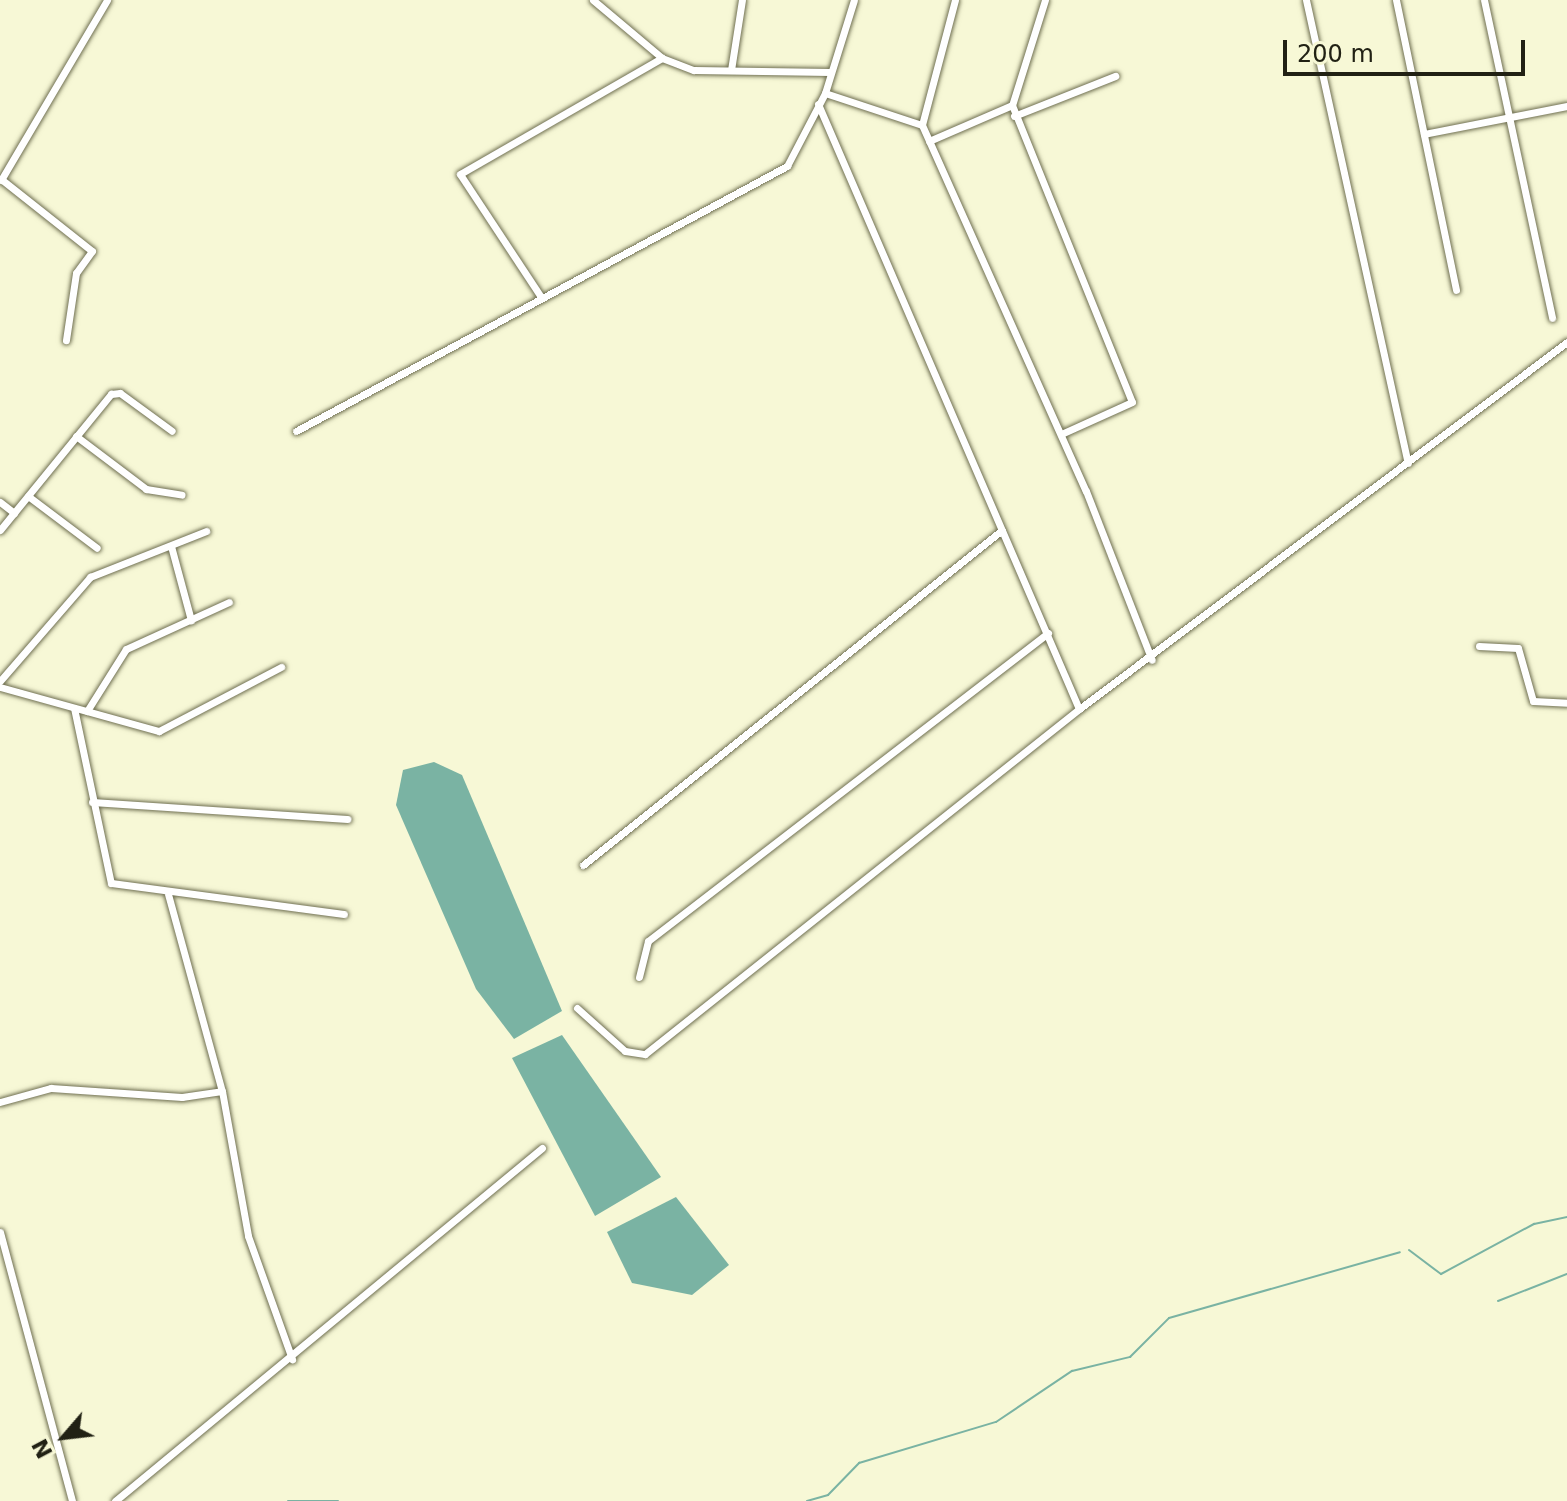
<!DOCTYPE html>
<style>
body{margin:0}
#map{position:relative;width:1567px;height:1501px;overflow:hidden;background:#f7f8d6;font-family:"DejaVu Sans",sans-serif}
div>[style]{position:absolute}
.water>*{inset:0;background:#7ab3a3}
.stream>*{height:2px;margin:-1px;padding:0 1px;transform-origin:1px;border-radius:1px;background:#7ab3a3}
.roads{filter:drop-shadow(0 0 2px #6f6f51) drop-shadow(0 0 2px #6f6f51)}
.street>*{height:7px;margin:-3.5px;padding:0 3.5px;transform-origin:3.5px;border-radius:3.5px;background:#fff}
span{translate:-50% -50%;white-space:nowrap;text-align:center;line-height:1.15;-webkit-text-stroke:6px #f7f8d6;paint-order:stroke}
.north{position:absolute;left:24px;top:1397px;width:80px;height:80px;-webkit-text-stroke:6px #f7f8d6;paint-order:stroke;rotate:242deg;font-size:22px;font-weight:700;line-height:32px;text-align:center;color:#212114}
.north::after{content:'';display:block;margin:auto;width:28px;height:36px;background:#212114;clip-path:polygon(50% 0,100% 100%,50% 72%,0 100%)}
.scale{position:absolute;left:1283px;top:40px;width:242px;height:36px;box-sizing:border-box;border:4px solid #212114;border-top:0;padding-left:10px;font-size:24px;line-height:28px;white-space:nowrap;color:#212114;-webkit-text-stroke:6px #f7f8d6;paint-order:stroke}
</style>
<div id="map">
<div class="water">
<i style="clip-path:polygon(434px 762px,462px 775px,562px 1011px,514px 1039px,476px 989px,396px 805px,403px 770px)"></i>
<i style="clip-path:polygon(562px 1035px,661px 1177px,595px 1216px,512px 1058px)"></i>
<i style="clip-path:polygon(676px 1197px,729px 1265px,692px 1295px,632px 1283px,607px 1232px)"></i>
</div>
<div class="stream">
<i style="left:1409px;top:1250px;width:40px;rotate:37deg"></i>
<i style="left:1441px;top:1274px;width:106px;rotate:-28.3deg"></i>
<i style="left:1534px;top:1224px;width:34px;rotate:-12deg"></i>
<i style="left:1498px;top:1301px;width:74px;rotate:-21.4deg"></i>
<i style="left:288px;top:1501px;width:50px"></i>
<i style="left:807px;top:1501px;width:22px;rotate:-16deg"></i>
<i style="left:828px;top:1495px;width:45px;rotate:-45.9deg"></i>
<i style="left:859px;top:1463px;width:143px;rotate:-16.7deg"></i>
<i style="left:996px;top:1422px;width:92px;rotate:-33.9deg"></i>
<i style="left:1072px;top:1371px;width:60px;rotate:-13.6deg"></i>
<i style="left:1130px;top:1357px;width:55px;rotate:-45deg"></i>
<i style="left:1169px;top:1318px;width:240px;rotate:-15.9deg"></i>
</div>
<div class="roads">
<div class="street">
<i style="left:593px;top:0;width:90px;rotate:40deg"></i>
<i style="left:662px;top:58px;width:34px;rotate:21deg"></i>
<i style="left:694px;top:70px;width:136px;rotate:0.8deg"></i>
<i style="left:955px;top:0;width:129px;rotate:104.8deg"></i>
<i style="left:922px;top:125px;width:401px;rotate:65.9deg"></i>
<i style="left:1086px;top:491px;width:181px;rotate:68.7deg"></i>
<i style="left:1045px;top:0;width:110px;rotate:107.4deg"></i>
<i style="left:1012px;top:105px;width:320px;rotate:68deg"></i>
<i style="left:1132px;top:402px;width:78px;rotate:155.7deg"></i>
<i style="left:1306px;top:0;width:474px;rotate:77.6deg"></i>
<i style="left:1396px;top:0;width:296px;rotate:78.3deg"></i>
<i style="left:1484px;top:0;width:325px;rotate:77.9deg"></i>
<i style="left:731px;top:70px;width:71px;rotate:-81.1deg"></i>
<i style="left:825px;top:93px;width:102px;rotate:18.3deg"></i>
<i style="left:818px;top:104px;width:659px;rotate:66.66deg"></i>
<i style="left:1014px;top:116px;width:109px;rotate:-21.6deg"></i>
<i style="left:1424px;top:134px;width:146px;rotate:-11.1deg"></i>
<i style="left:929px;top:141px;width:90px;rotate:-23.4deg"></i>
<i style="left:1px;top:179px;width:116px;rotate:38.4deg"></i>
<i style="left:92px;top:251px;width:27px;rotate:126deg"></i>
<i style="left:76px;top:273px;width:68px;rotate:98.5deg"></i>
<i style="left:1px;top:180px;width:209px;rotate:-59.5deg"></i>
<i style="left:541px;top:297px;width:147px;rotate:-123.4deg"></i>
<i style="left:460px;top:174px;width:233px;rotate:-29.9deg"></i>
<i style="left:296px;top:431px;width:558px;rotate:-28.36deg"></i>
<i style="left:787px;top:166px;width:82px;rotate:-62.5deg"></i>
<i style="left:825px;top:93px;width:97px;rotate:-72.7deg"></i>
<i style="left:76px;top:436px;width:88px;rotate:37.1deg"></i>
<i style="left:146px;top:489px;width:36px;rotate:9deg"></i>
<i style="left:28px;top:496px;width:86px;rotate:37deg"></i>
<i style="left:0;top:502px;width:18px;rotate:38deg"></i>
<i style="left:0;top:530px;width:176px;rotate:-50.8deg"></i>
<i style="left:111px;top:394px;width:9px;rotate:-6deg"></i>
<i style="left:120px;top:393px;width:64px;rotate:36.2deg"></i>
<i style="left:171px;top:546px;width:77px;rotate:74.9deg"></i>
<i style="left:1479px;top:646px;width:39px;rotate:3deg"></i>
<i style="left:1518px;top:648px;width:55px;rotate:74.2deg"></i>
<i style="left:1533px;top:701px;width:34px;rotate:3deg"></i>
<i style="left:0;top:681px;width:138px;rotate:-49.1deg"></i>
<i style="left:90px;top:577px;width:125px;rotate:-21.6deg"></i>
<i style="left:0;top:687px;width:165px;rotate:15.5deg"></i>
<i style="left:159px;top:731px;width:138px;rotate:-27.7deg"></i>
<i style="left:74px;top:708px;width:179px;rotate:78.1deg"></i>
<i style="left:111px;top:883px;width:235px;rotate:7.6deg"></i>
<i style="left:87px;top:711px;width:73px;rotate:-57.8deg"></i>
<i style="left:126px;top:649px;width:113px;rotate:-24.5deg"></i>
<i style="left:92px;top:802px;width:256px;rotate:3.8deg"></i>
<i style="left:583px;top:865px;width:536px;rotate:-38.64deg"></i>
<i style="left:168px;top:894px;width:204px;rotate:74.7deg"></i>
<i style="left:222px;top:1091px;width:147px;rotate:79.8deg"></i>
<i style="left:248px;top:1236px;width:131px;rotate:70.3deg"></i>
<i style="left:639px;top:977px;width:37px;rotate:-76deg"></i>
<i style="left:648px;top:941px;width:505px;rotate:-37.6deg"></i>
<i style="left:577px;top:1008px;width:64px;rotate:41.9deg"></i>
<i style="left:625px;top:1051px;width:20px;rotate:9deg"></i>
<i style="left:645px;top:1054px;width:554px;rotate:-38.48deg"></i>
<i style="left:1079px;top:709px;width:611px;rotate:-36.94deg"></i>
<i style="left:0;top:1102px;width:53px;rotate:-15.4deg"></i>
<i style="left:51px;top:1088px;width:131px;rotate:3.9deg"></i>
<i style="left:182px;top:1097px;width:40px;rotate:-8.5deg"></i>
<i style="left:0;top:1232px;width:278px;rotate:75deg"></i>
<i style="left:115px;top:1501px;width:554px;rotate:-39.58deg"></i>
</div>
</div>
<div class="north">N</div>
<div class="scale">200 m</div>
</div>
